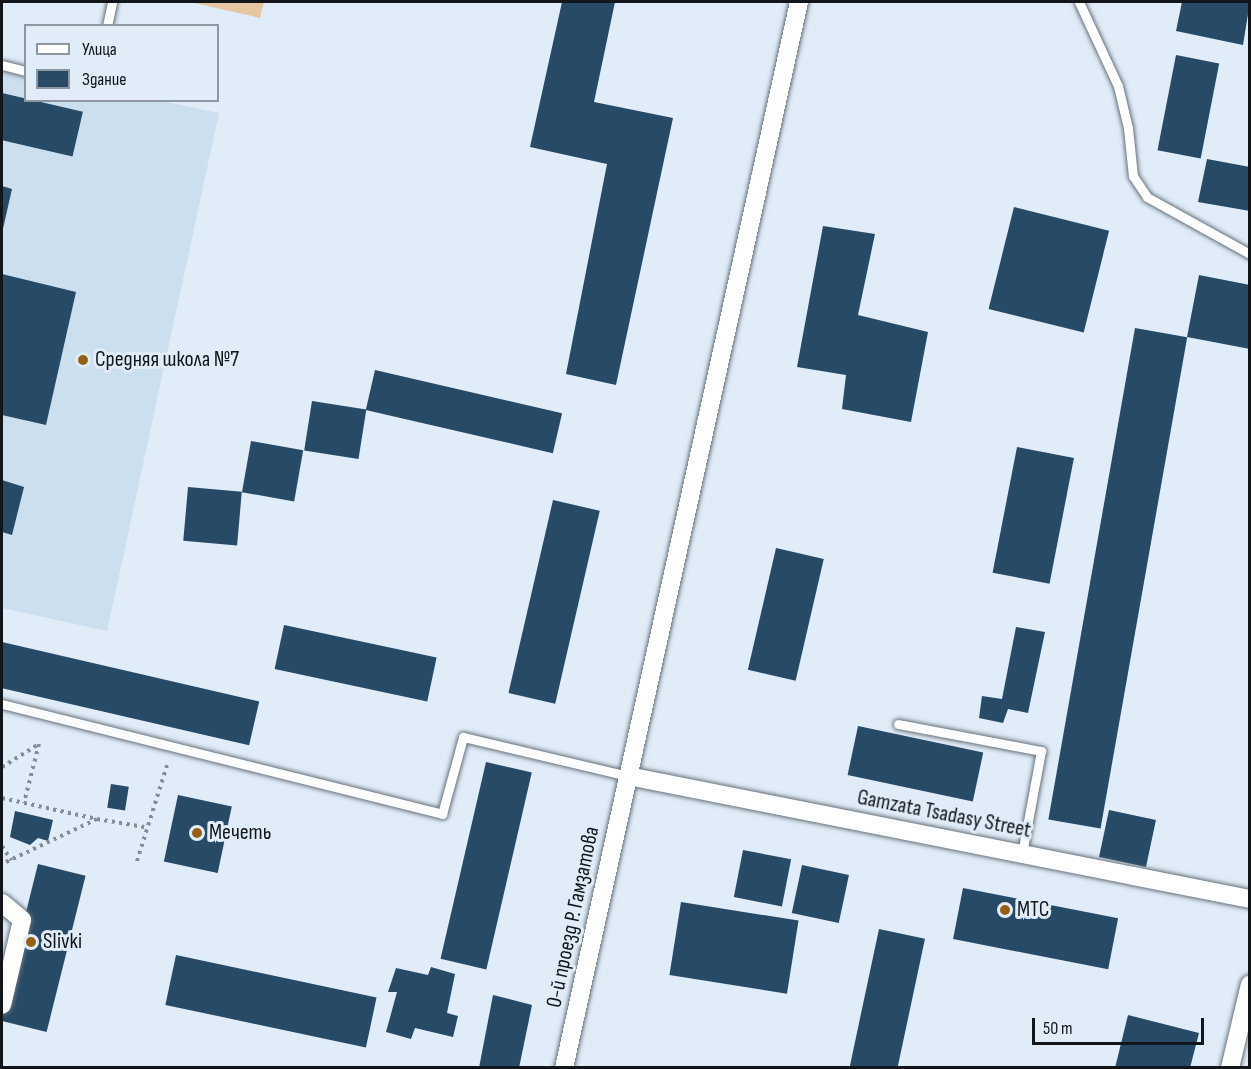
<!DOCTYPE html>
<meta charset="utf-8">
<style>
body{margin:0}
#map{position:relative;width:1251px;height:1069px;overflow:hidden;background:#e0ecf8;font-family:"Sofia Sans Condensed",sans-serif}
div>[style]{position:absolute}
.built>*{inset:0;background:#ccdfee}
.green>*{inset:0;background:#e6c6a1}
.building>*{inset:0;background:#274a66;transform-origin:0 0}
.path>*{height:4px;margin-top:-2px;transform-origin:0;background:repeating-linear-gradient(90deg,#858d96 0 3px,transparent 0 7.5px)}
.roads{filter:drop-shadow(0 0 2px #66727b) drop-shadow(0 0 2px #66727b)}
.service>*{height:9px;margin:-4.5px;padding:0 4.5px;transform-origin:4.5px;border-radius:4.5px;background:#fff}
.minor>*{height:18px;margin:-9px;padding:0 9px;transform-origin:9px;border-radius:9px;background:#fff}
.dots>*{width:16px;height:16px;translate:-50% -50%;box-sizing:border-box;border:3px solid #e0ecf8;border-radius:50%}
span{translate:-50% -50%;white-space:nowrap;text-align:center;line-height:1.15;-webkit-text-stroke:6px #e0ecf8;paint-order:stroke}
.poi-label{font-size:22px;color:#12161a}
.left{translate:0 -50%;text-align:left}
.street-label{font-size:22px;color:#12161a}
.frame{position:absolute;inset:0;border:3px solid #12161a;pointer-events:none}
.legend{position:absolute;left:24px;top:24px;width:195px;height:78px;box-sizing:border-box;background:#e0ecf8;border:2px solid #8e969f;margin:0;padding:8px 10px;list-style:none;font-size:18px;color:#12161a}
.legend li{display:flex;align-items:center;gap:12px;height:30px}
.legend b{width:30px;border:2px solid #8e969f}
.scale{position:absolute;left:1032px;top:1018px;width:172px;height:27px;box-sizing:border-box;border:3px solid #12161a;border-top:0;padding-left:8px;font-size:18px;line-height:21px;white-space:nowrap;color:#12161a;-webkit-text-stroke:4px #e0ecf8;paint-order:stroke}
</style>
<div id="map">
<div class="built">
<i style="clip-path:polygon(2px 66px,25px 71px,26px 100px,162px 101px,219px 113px,107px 631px,2px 608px)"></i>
</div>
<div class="green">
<i style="clip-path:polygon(190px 2px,264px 2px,260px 18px)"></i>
</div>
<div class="building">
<i style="clip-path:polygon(562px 2px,615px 2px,594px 102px,673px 118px,616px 385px,566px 374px,607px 164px,530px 147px)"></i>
<i style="clip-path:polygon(1182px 2px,1250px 2px,1243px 45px,1176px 31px)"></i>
<i style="left:1176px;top:55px;width:44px;height:97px;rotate:11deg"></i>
<i style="left:2px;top:93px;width:83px;height:46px;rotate:13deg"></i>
<i style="clip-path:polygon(1207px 159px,1250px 167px,1250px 211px,1198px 202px)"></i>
<i style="clip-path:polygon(2px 186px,12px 189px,2px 233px)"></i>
<i style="left:1014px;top:207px;width:98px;height:105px;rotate:14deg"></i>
<i style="clip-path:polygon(823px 226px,875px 234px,858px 315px,928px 332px,911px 422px,842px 409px,846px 375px,797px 367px)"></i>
<i style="clip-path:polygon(2px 274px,76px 292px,46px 425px,2px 415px)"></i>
<i style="clip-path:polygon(1199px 275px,1250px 285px,1250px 349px,1187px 337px)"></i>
<i style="left:1135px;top:328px;width:53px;height:499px;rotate:10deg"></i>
<i style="left:375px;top:370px;width:192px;height:41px;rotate:13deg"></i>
<i style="left:312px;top:401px;width:55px;height:50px;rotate:9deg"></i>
<i style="left:251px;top:441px;width:53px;height:52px;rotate:10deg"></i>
<i style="left:1017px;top:447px;width:58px;height:128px;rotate:11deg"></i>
<i style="clip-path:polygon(2px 480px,24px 487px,12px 535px,2px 532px)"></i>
<i style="left:188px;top:487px;width:54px;height:54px;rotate:5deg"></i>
<i style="left:553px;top:500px;width:48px;height:198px;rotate:13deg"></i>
<i style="left:776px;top:548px;width:49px;height:125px;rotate:13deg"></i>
<i style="left:284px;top:625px;width:156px;height:45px;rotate:12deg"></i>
<i style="clip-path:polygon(1016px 627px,1045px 632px,1028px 713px,1008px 709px,1003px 723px,979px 718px,982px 696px,1002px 699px)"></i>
<i style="left:2px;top:642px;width:264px;height:45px;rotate:13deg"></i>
<i style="left:858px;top:726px;width:128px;height:50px;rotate:12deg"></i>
<i style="left:486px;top:762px;width:47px;height:202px;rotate:13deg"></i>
<i style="left:111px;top:784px;width:18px;height:24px;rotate:9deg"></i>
<i style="left:178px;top:795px;width:55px;height:68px;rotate:12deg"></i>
<i style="left:1109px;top:810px;width:48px;height:48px;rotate:12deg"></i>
<i style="clip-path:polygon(15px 811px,53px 820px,48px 841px,38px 838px,30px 845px,10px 837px)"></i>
<i style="left:743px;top:850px;width:49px;height:48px;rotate:11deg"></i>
<i style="left:38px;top:864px;width:49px;height:161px;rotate:14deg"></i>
<i style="left:802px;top:865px;width:48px;height:49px;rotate:12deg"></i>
<i style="left:963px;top:888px;width:158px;height:52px;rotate:11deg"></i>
<i style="left:681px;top:902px;width:119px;height:74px;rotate:9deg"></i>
<i style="left:879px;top:929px;width:47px;height:142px;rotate:12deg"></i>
<i style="left:176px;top:955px;width:205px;height:51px;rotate:12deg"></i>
<i style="clip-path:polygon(431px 967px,455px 974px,447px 1013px,458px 1016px,453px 1037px,415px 1028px,411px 1039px,386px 1032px,397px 992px,388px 992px,396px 968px,428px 975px)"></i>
<i style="clip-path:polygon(493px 995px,532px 1005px,519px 1068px,479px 1068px)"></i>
<i style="clip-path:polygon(1128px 1015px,1199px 1033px,1190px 1068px,1115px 1068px)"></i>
</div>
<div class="path">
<i style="left:2px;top:767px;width:44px;rotate:-31.9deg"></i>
<i style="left:39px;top:744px;width:61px;rotate:104.3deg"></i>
<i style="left:2px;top:798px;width:97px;rotate:12.5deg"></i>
<i style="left:97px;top:819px;width:105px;rotate:154.7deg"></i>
<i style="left:97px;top:819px;width:48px;rotate:9.7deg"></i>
<i style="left:2px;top:846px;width:17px;rotate:57deg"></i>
<i style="left:137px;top:861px;width:104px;rotate:-72.6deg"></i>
</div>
<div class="roads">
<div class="service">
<i style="left:1079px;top:2px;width:93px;rotate:65.1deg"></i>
<i style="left:1118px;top:86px;width:43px;rotate:76.6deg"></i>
<i style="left:1128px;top:128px;width:48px;rotate:84.1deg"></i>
<i style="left:1133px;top:176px;width:25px;rotate:56deg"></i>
<i style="left:1147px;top:197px;width:118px;rotate:29deg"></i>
<i style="left:107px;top:26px;width:25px;rotate:-78deg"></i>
<i style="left:2px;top:65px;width:25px;rotate:14deg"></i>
<i style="left:2px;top:704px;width:454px;rotate:14deg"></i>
<i style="left:442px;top:814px;width:80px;rotate:-74.7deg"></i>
<i style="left:463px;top:737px;width:170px;rotate:13.3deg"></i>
<i style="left:898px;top:724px;width:146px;rotate:10.7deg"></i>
<i style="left:1041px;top:751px;width:105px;rotate:100.5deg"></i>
</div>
<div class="minor">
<i style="left:628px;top:776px;width:634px;rotate:11.19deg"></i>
<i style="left:2px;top:903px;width:26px;rotate:40deg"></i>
<i style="left:22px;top:920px;width:87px;rotate:103.2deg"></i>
<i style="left:564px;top:1068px;width:1092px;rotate:-77.57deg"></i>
<i style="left:1230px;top:1068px;width:86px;rotate:-76.6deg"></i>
</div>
</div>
<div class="dots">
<i style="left:83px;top:360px;background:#946114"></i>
<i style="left:197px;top:833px;background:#946114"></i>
<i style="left:1005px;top:910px;background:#946114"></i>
<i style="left:31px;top:942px;background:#946114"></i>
</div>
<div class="poi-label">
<span class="left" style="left:95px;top:360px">Средняя школа №7</span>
<span class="left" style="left:209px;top:833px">Мечеть</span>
<span class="left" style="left:1017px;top:910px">МТС</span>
<span class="left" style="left:43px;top:942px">Slivki</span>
</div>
<div class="street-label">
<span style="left:944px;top:814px;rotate:11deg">Gamzata Tsadasy Street</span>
<span style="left:573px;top:917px;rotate:-78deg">0-й проезд Р. Гамзатова</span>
</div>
<div class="frame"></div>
<ul class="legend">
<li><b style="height:8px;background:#fff"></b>Улица</li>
<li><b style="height:16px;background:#274a66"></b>Здание</li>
</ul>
<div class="scale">50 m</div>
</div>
